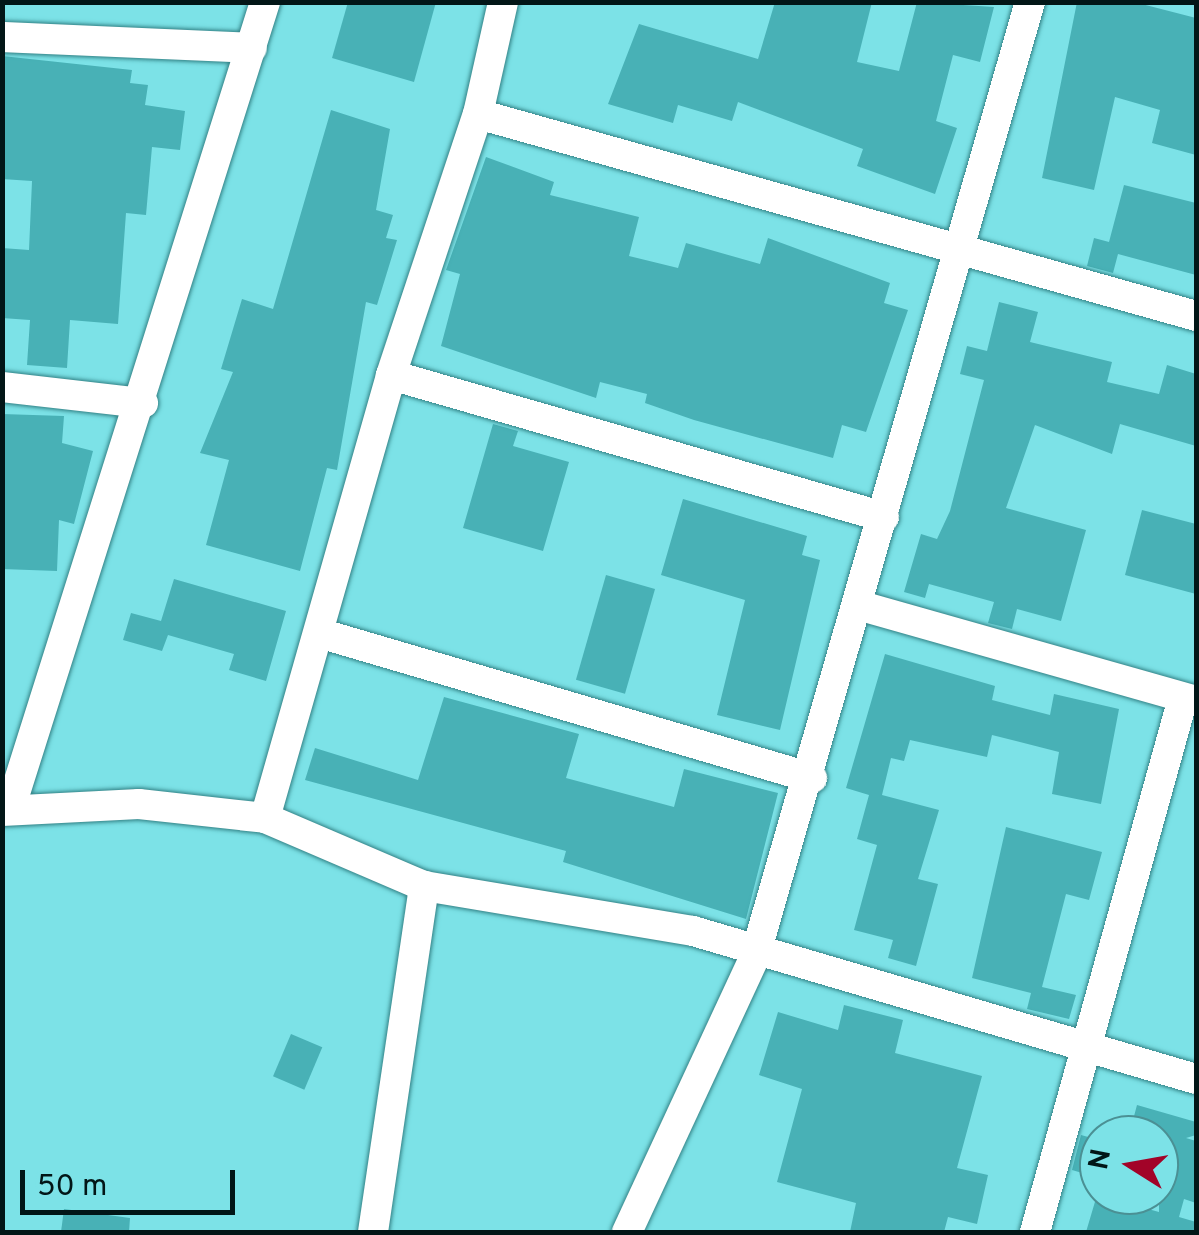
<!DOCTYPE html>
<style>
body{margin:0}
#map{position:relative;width:1199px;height:1235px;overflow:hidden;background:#7ce2e7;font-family:Overpass,sans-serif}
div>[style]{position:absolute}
.building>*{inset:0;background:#48b1b6;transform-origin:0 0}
.roads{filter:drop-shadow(0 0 2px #328185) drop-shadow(0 0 2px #328185)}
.minor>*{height:30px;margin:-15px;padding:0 15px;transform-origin:15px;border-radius:15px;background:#fff}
span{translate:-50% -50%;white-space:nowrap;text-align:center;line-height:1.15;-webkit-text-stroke:8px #7ce2e7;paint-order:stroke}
.frame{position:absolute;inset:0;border:5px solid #021617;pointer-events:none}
.north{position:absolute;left:1079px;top:1115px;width:100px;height:100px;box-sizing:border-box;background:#7ce2e7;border:2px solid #4b9094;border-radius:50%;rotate:281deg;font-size:28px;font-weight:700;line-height:40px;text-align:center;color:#021617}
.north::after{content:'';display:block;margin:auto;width:35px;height:45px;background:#a20328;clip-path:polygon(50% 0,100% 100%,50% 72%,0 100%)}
.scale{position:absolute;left:20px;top:1170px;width:215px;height:45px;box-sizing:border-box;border:5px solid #021617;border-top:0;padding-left:12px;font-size:30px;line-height:35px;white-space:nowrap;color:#021617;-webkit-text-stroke:8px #7ce2e7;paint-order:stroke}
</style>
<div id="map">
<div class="building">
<i style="clip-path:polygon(348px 2px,436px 2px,414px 82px,332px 58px)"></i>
<i style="clip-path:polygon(775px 2px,872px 2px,857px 62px,899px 71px,917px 2px,994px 7px,980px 62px,953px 55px,936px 121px,957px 128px,935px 194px,857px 166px,863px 149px,738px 102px,732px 121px,678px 105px,673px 123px,608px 104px,639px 24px,758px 59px)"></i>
<i style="clip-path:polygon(1077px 2px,1134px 2px,1196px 18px,1196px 155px,1152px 143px,1160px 110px,1115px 97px,1094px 190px,1042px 178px)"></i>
<i style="clip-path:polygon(2px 56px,132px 70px,130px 83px,148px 85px,145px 105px,185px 111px,180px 150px,152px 147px,146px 215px,126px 213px,118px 324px,70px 320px,67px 368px,27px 365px,30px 320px,2px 318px,2px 248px,29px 250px,32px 181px,2px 179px)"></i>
<i style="clip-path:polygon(331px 110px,390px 129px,376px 210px,393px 215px,386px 238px,397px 240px,377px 305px,366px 302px,337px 470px,327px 468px,300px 571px,206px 545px,229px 460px,200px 453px,233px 372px,221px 369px,242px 299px,273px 309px)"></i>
<i style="clip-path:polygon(486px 157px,554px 182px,550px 195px,639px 217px,629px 256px,678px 268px,686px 243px,760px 264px,768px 238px,890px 283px,884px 303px,908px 310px,866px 432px,842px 425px,833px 458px,694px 420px,645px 403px,647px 394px,600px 382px,596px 398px,441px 346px,460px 274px,446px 270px)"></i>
<i style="clip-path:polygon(1124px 185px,1196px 203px,1196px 275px,1118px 254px,1113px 273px,1087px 266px,1094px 238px,1109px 242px)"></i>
<i style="clip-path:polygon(999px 302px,1038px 312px,1030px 342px,1112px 362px,1107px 382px,1159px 394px,1167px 365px,1196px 374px,1196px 446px,1120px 424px,1112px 454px,1035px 425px,1006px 508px,1086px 530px,1061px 621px,1017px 609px,1012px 629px,988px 623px,994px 602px,929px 584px,925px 598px,904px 592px,921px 534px,937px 539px,950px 511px,984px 380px,960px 374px,967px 346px,987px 351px)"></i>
<i style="clip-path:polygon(2px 414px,64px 416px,62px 443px,93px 451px,74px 524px,59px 520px,57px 571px,2px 569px)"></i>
<i style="clip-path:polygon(493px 424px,518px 431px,513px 446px,569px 462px,543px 551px,463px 528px)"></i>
<i style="clip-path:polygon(683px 499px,807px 536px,802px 555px,820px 560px,780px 730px,717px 715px,745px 600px,661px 575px)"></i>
<i style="clip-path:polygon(1142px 510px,1196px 524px,1196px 594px,1125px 575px)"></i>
<i style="left:606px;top:575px;width:51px;height:109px;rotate:16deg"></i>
<i style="clip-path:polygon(174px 579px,286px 611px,266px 681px,229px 670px,234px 654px,168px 635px,162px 651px,123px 640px,131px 613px,161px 621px)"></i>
<i style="clip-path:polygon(885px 654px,995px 686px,992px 700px,1050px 715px,1054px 694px,1119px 709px,1101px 804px,1052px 794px,1059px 752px,992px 735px,987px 757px,910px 740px,904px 761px,891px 758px,882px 795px,939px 810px,918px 879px,938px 884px,916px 966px,888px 958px,893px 940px,854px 930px,877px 845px,857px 839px,869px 795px,846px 788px)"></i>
<i style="clip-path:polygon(444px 697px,579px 734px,566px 778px,674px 807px,684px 769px,778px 793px,746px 919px,563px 862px,566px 851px,305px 780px,315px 748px,418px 780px)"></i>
<i style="clip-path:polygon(1006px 827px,1102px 852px,1089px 900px,1066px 894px,1042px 987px,1076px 995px,1069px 1019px,1027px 1009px,1031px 993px,972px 978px)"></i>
<i style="clip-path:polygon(844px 1005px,903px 1020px,895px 1053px,982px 1076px,957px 1168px,988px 1175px,977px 1224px,948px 1217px,944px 1232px,850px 1232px,856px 1203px,777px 1182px,802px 1089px,759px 1075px,778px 1012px,838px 1030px)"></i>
<i style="left:291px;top:1034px;width:34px;height:46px;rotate:23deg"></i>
<i style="clip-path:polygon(1137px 1105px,1196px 1122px,1196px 1135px,1186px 1138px,1196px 1141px,1196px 1203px,1184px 1199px,1179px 1217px,1196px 1222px,1196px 1232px,1086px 1232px,1097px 1195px,1159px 1212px,1159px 1135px,1129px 1135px)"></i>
<i style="clip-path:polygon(1081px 1135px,1099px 1140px,1099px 1178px,1072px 1170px)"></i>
<i style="clip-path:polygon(64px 1209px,130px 1218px,129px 1232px,61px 1232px)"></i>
</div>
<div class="roads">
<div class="minor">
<i style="left:2px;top:37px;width:250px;rotate:2.5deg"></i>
<i style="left:478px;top:114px;width:746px;rotate:15.71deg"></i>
<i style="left:391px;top:375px;width:513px;rotate:16.07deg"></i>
<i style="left:2px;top:387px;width:142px;rotate:6.5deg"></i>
<i style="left:861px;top:606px;width:348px;rotate:15.8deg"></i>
<i style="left:319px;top:633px;width:514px;rotate:16.39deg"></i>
<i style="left:10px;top:809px;width:846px;rotate:-72.46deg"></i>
<i style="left:2px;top:811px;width:137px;rotate:-2.9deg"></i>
<i style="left:139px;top:804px;width:127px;rotate:6.3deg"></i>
<i style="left:265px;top:818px;width:173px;rotate:23.2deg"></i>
<i style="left:424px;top:886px;width:273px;rotate:9.5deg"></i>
<i style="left:693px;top:931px;width:524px;rotate:16.4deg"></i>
<i style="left:265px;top:818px;width:461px;rotate:-74.1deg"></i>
<i style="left:391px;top:375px;width:275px;rotate:-71.6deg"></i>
<i style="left:478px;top:114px;width:115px;rotate:-77.4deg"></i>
<i style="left:373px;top:1232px;width:350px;rotate:-81.6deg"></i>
<i style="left:627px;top:1232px;width:304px;rotate:-65.1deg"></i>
<i style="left:755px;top:956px;width:993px;rotate:-73.92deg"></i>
<i style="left:1035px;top:1232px;width:554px;rotate:-74.51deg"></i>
</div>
</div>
<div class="frame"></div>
<div class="north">N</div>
<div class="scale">50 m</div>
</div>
